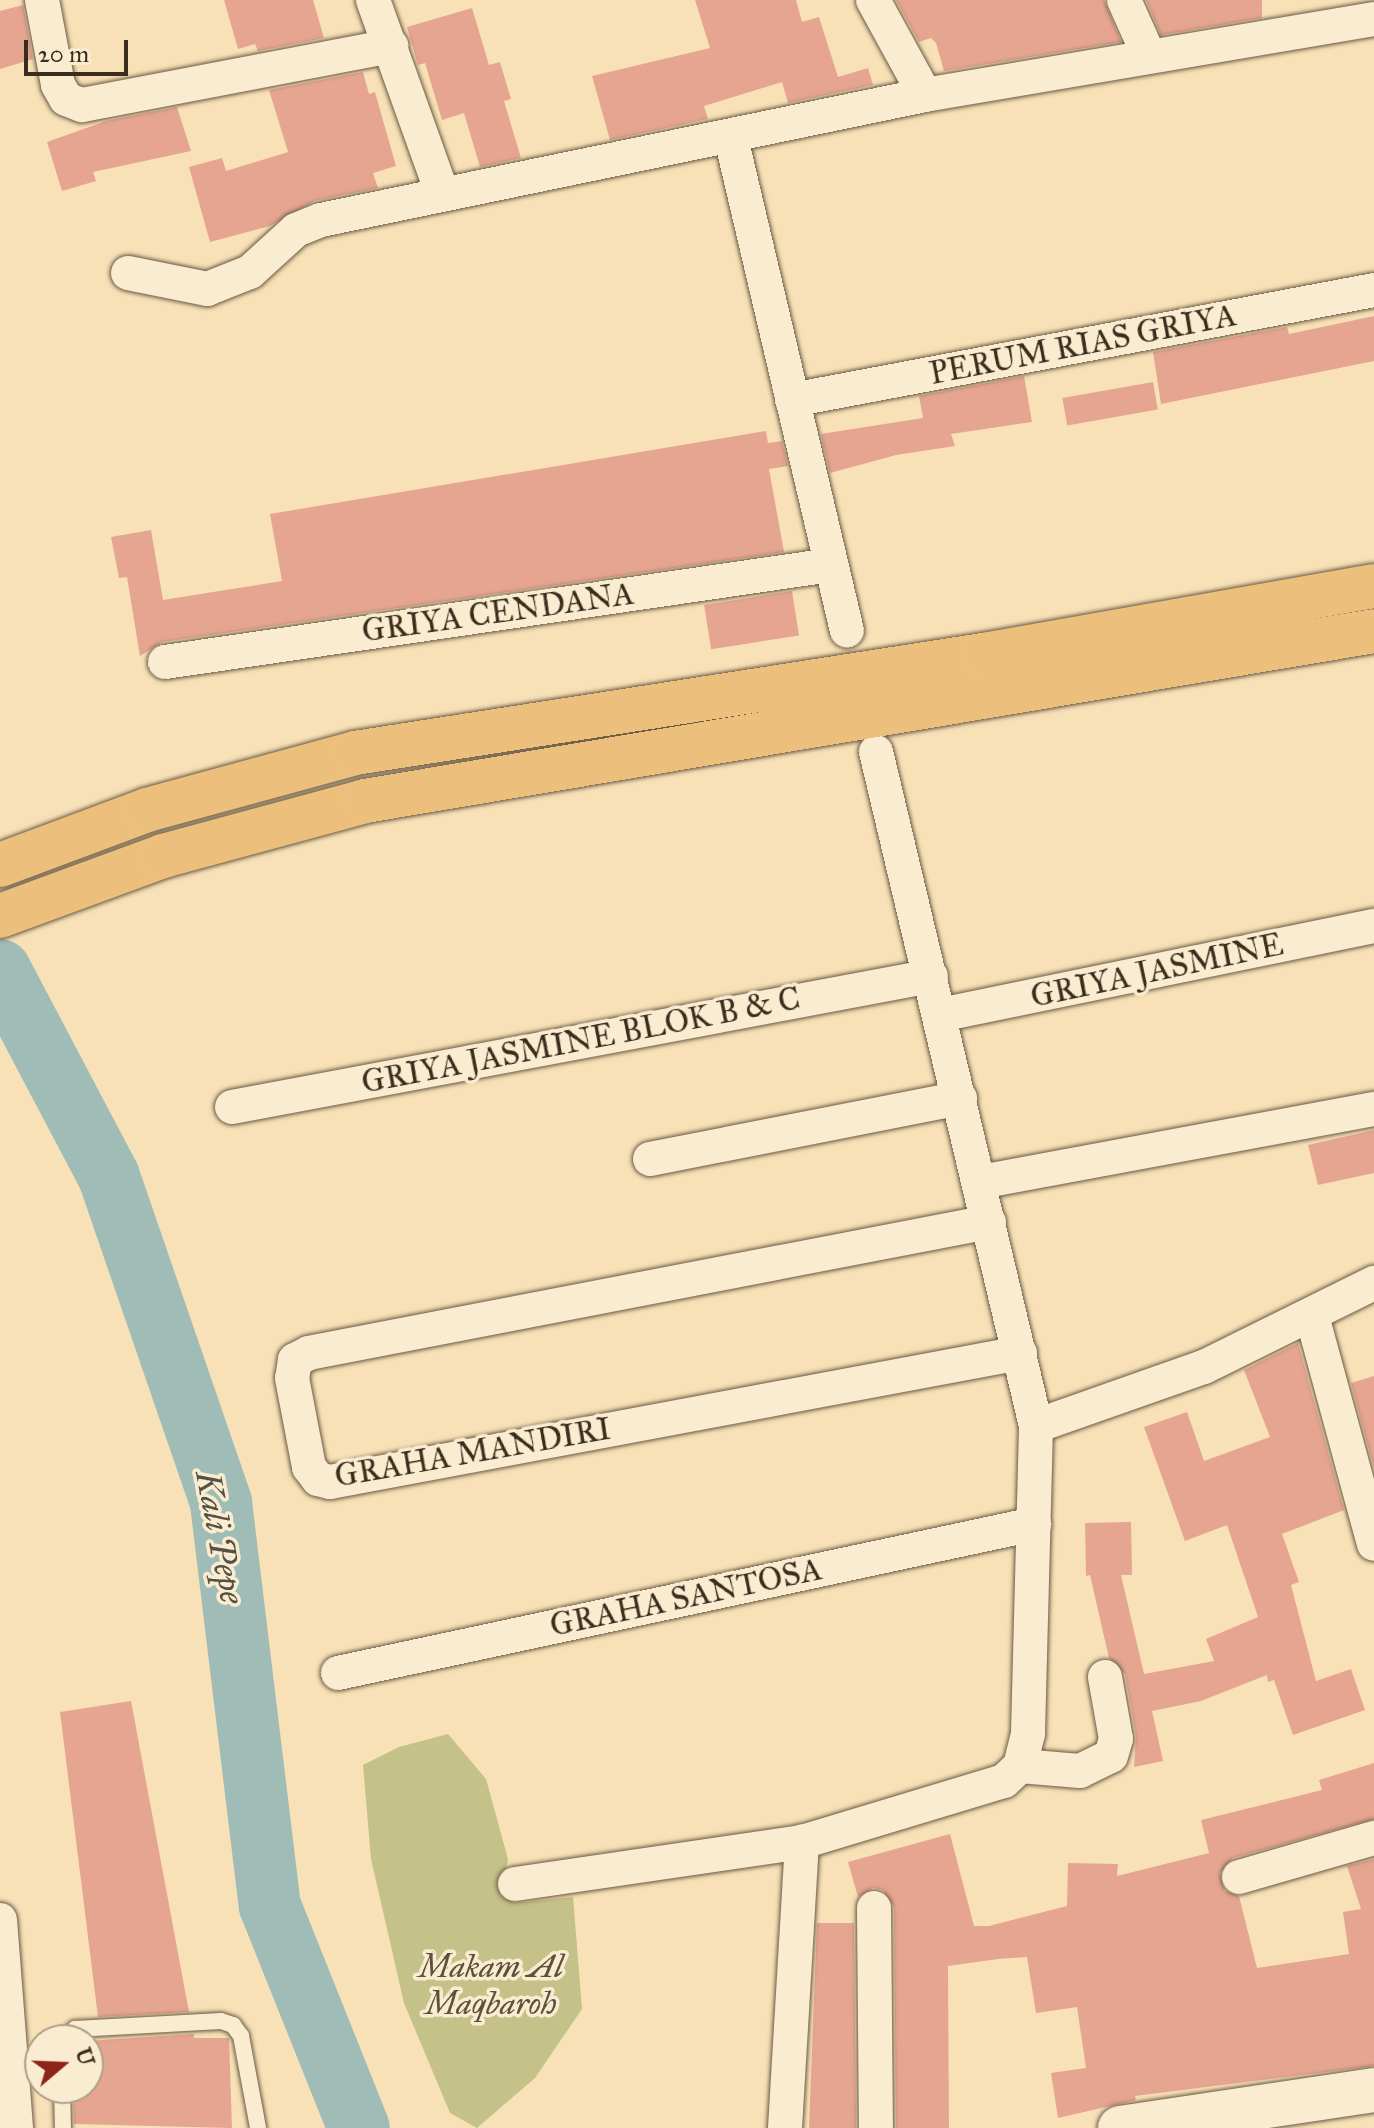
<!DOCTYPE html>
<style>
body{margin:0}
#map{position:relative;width:1374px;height:2128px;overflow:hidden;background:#f8e1b7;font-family:"IM FELL Great Primer",serif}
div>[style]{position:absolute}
.green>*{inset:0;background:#c4c189}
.river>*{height:62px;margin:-31px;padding:0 31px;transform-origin:31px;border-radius:31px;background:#a0bcb6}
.building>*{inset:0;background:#e6a591;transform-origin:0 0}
.roads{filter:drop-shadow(0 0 2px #6a5a44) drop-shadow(0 0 2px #6a5a44)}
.lane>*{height:16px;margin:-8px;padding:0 8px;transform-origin:8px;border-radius:8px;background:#faecd0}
.street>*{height:34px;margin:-17px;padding:0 17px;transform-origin:17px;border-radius:17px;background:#faecd0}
.secondary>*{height:44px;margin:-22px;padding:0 22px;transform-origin:22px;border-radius:22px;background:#faecd0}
.highway>*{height:44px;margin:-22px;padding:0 22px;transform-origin:22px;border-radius:22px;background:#ecc07c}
span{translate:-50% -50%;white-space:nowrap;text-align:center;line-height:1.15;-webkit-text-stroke:7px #faecd0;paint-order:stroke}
.street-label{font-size:32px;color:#3b2d1e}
.park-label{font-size:32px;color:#5d5239;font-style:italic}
.water-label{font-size:34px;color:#545144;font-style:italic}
.north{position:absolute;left:24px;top:2024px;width:80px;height:80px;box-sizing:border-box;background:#faecd0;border:2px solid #aea089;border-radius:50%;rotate:71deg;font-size:22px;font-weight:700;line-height:32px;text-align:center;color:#3b2d1e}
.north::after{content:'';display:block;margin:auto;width:28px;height:36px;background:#8f2418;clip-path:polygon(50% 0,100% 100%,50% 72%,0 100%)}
.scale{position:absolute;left:24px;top:40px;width:104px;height:36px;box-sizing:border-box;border:4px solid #3b2d1e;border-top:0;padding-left:10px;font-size:24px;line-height:28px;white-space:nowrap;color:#3b2d1e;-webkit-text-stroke:6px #faecd0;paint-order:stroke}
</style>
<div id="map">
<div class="green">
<i style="clip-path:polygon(448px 1734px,486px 1779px,508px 1859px,502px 1891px,515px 1903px,573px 1897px,582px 2009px,535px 2078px,477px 2128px,450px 2113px,404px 2003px,371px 1859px,363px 1765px,399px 1747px)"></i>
</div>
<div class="river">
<i style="left:0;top:970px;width:234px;rotate:62.2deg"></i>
<i style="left:109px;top:1177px;width:345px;rotate:71deg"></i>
<i style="left:221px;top:1503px;width:406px;rotate:83.1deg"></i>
<i style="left:270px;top:1906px;width:239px;rotate:68.2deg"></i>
</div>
<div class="building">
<i style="clip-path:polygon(224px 0,313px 0,324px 38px,258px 51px,255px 44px,238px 49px)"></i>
<i style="clip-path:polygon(695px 0,796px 0,802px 22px,819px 17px,838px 77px,868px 68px,873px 85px,788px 103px,782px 82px,704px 106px,708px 119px,610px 140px,592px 76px,710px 48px)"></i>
<i style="clip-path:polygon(896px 0,1104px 0,1121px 42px,944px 71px,936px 43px,931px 38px,919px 42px)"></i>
<i style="clip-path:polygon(1146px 0,1262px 0,1262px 18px,1161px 35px)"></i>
<i style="clip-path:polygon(23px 5px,33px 59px,0 69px,0 11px)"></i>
<i style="clip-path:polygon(472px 8px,489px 65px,500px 62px,511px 99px,504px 101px,521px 158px,480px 167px,464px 113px,442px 120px,425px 63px,418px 65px,407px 27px)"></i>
<i style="clip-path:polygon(363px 72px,369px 94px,375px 92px,396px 166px,373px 173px,378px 188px,314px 201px,270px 226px,210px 242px,189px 167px,222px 158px,226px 171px,288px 152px,269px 90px)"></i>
<i style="clip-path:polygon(177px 107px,191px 151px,93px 172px,96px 181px,62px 191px,47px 142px,106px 121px)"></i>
<i style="clip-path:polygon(1374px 316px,1374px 361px,1161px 404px,1153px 352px,1287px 327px,1289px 334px)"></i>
<i style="clip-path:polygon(1024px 376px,1032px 422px,951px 434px,955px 446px,896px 455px,830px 473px,821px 434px,923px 418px,919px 396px)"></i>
<i style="left:1153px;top:382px;width:28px;height:92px;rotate:80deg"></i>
<i style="clip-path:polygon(766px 431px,768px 443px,782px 441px,788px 466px,769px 469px,784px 552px,162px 642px,140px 656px,127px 577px,119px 578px,111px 537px,151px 530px,163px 600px,194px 595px,282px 581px,270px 514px)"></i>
<i style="left:792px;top:591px;width:45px;height:89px;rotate:81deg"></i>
<i style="clip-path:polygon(1374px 1130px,1374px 1173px,1318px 1185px,1308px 1145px)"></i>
<i style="clip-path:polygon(1298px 1343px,1344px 1510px,1282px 1534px,1299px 1582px,1291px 1585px,1316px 1681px,1351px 1669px,1365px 1710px,1293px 1735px,1274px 1680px,1268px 1682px,1267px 1675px,1201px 1701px,1152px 1711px,1163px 1761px,1134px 1767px,1136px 1736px,1125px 1674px,1109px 1658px,1090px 1575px,1086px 1576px,1085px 1523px,1131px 1522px,1132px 1575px,1121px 1575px,1144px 1674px,1214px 1661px,1206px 1639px,1258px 1617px,1227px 1525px,1185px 1541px,1144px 1427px,1187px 1412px,1204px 1461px,1270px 1437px,1244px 1370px)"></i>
<i style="clip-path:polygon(1374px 1376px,1374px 1468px,1351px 1383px)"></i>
<i style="clip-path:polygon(131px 1701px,189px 2012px,98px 2017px,60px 1712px)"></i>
<i style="clip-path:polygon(1374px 1763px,1374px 1819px,1233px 1858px,1220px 1873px,1225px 1891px,1239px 1896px,1257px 1968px,1349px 1954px,1343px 1912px,1361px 1909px,1347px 1866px,1374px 1859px,1374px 2066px,1135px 2096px,1136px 2100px,1058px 2118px,1051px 2073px,1086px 2068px,1077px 2007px,1036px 2013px,1027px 1957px,998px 1959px,948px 1966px,949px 2128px,896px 2128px,894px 1907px,883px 1890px,873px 1888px,858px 1897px,848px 1862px,950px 1834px,974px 1926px,989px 1926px,1067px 1906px,1068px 1863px,1118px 1864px,1117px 1876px,1209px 1853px,1201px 1820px,1322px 1790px,1319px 1780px)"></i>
<i style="clip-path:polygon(817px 1923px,854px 1923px,856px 2128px,809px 2128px)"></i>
<i style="clip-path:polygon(194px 2034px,194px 2038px,229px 2038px,232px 2128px,74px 2124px,73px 2088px,88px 2088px,88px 2041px)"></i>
</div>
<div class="roads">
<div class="lane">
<i style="left:64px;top:2040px;width:16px;rotate:-45deg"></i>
<i style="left:75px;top:2029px;width:146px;rotate:-3.1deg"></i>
<i style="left:221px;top:2021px;width:13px;rotate:18deg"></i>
<i style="left:233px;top:2025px;width:14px;rotate:54deg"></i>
<i style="left:241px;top:2036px;width:94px;rotate:79.5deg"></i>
<i style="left:62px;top:2088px;width:40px;rotate:88.6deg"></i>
</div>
<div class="street">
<i style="left:42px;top:0;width:86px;rotate:79.3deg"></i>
<i style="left:58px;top:85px;width:16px;rotate:60deg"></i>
<i style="left:66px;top:99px;width:17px;rotate:21deg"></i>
<i style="left:82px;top:105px;width:315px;rotate:-10.8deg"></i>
<i style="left:373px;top:0;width:205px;rotate:70.3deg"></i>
<i style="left:873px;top:0;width:108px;rotate:61.3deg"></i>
<i style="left:1124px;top:0;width:61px;rotate:65.9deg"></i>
<i style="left:731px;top:138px;width:506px;rotate:76.76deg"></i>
<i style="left:128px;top:273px;width:81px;rotate:11.4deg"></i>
<i style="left:207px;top:289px;width:46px;rotate:-21.6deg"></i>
<i style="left:250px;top:272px;width:62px;rotate:-42.4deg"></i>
<i style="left:296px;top:230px;width:27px;rotate:-22deg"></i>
<i style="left:321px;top:220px;width:617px;rotate:-11.69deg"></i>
<i style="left:925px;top:95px;width:455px;rotate:-9.6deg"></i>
<i style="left:792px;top:400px;width:592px;rotate:-10.7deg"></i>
<i style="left:165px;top:662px;width:673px;rotate:-8.29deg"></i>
<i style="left:940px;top:1015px;width:443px;rotate:-11.6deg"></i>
<i style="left:232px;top:1107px;width:711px;rotate:-10.61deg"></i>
<i style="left:650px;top:1159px;width:316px;rotate:-11.1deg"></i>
<i style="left:980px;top:1182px;width:401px;rotate:-10.5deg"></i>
<i style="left:989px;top:1222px;width:693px;rotate:169.1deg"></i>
<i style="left:309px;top:1353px;width:16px;rotate:153deg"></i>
<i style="left:295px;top:1360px;width:18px;rotate:99deg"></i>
<i style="left:292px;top:1378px;width:91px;rotate:79.2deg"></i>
<i style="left:309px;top:1467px;width:15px;rotate:53deg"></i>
<i style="left:318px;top:1479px;width:12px;rotate:14deg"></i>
<i style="left:330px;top:1482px;width:702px;rotate:-10.59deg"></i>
<i style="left:1312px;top:1316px;width:236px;rotate:74.8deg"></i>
<i style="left:1036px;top:1426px;width:178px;rotate:-19.4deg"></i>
<i style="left:1204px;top:1367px;width:190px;rotate:-26.3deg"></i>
<i style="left:338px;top:1673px;width:712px;rotate:-12.08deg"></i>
<i style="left:1020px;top:1766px;width:60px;rotate:4.8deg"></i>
<i style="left:1080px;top:1771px;width:34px;rotate:-26deg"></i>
<i style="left:1111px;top:1756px;width:18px;rotate:-74deg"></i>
<i style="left:1116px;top:1739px;width:63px;rotate:-100.1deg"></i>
<i style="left:1239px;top:1877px;width:141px;rotate:-16.1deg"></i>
<i style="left:515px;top:1884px;width:290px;rotate:-8.3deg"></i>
<i style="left:874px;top:1908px;width:220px;rotate:89.5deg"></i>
<i style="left:0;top:1920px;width:209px;rotate:85.6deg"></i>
<i style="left:785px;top:2128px;width:287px;rotate:-86.6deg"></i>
<i style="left:802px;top:1842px;width:211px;rotate:-16.8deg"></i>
<i style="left:1004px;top:1781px;width:22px;rotate:-43deg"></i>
<i style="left:1020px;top:1766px;width:34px;rotate:-76deg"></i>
<i style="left:1028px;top:1733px;width:307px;rotate:-88.5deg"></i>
<i style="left:1036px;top:1426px;width:693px;rotate:-103.35deg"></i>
</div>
<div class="secondary">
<i style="left:1120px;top:2128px;width:257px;rotate:-8.5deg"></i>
</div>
<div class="highway">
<i style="left:0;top:865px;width:157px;rotate:-20.5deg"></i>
<i style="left:147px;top:810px;width:216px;rotate:-15.3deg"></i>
<i style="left:355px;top:753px;width:636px;rotate:-8.87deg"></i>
<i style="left:983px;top:655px;width:397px;rotate:-10deg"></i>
<i style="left:0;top:916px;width:174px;rotate:-20.2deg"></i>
<i style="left:163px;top:856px;width:209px;rotate:-15.2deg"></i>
<i style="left:365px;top:801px;width:1023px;rotate:-9.56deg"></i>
</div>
</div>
<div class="street-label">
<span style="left:1083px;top:345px;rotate:-11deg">PERUM RIAS GRIYA</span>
<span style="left:498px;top:613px;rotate:-8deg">GRIYA CENDANA</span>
<span style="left:1157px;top:971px;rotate:-12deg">GRIYA JASMINE</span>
<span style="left:581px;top:1041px;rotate:-11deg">GRIYA JASMINE BLOK B &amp; C</span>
<span style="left:473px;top:1453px;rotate:-10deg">GRAHA MANDIRI</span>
<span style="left:686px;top:1598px;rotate:-12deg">GRAHA SANTOSA</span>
</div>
<div class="park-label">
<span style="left:491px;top:1986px">Makam Al<br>Maqbaroh</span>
</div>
<div class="water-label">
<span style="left:220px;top:1537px;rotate:79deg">Kali Pepe</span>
</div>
<div class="north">U</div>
<div class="scale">20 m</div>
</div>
